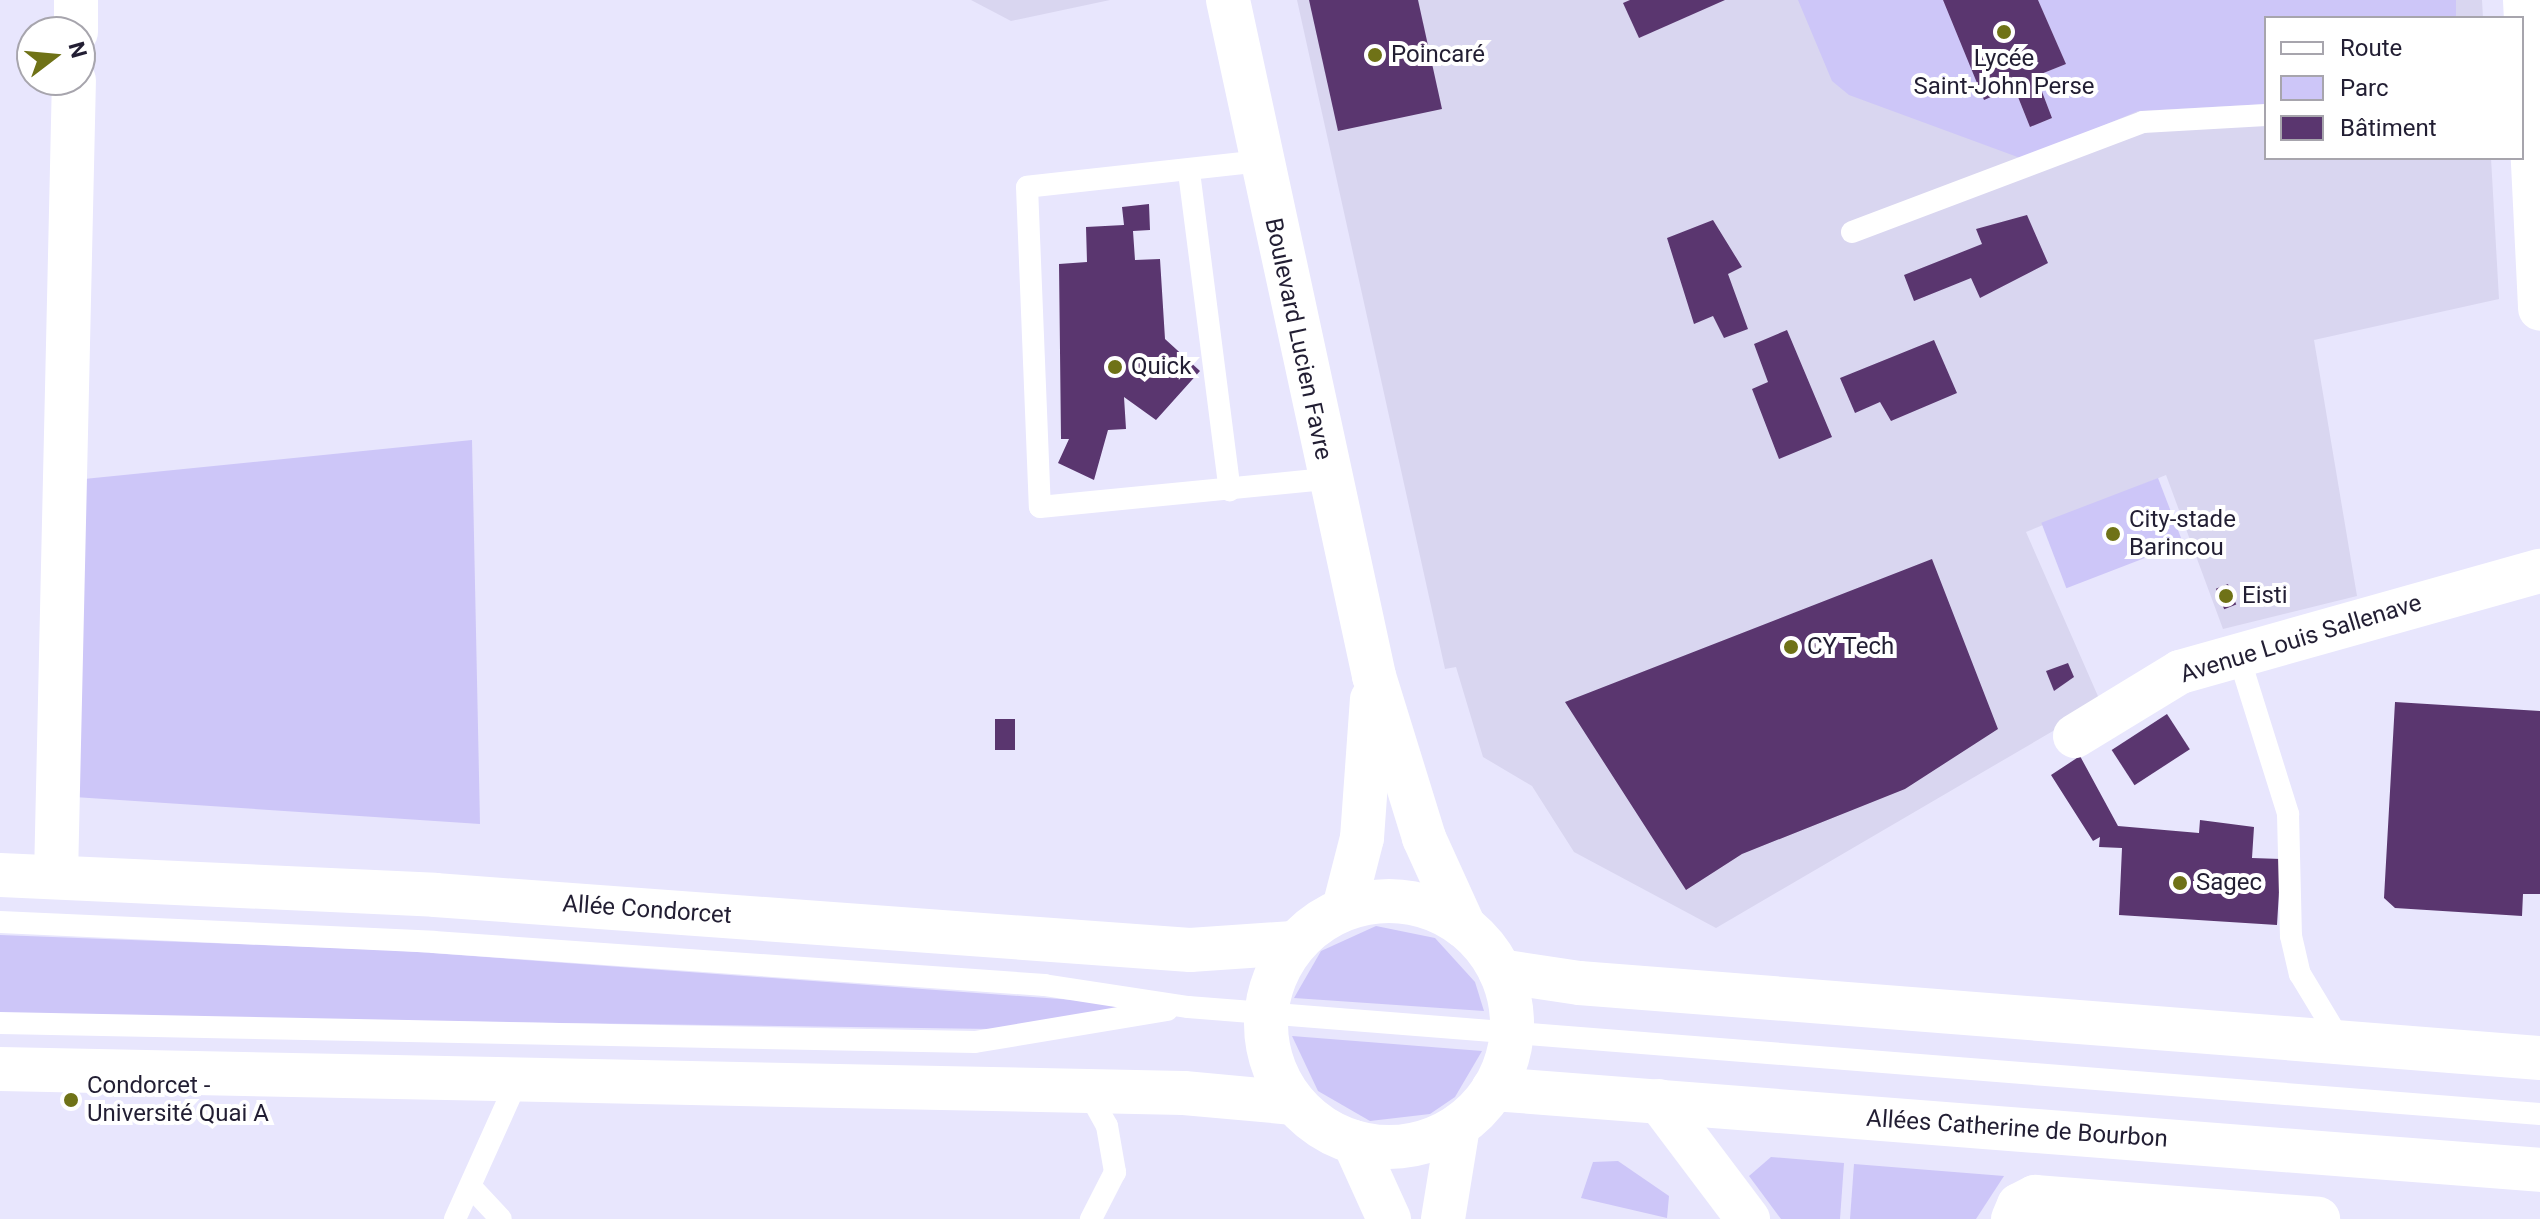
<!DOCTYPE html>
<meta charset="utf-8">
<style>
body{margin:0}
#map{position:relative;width:2540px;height:1219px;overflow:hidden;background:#e8e6fd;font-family:Roboto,sans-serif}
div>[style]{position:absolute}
.built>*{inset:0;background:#d9d6f0}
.green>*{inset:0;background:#cdc6f8;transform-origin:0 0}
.building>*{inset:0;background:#5a366f;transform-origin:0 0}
.lane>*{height:22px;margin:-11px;padding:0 11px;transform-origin:11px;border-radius:11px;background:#fff}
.street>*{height:44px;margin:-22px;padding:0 22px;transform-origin:22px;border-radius:22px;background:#fff}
.secondary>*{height:44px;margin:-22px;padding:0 22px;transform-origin:22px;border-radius:22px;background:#fff}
.secondary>.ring{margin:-22px;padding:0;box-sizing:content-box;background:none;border:44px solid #fff;border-radius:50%}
.dots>*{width:22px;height:22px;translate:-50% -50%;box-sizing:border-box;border:4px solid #fff;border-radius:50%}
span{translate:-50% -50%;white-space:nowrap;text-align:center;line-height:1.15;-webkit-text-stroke:8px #fff;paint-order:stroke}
.poi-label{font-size:24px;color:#221e33}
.left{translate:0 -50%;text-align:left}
.street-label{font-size:24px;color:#221e33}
.legend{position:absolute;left:2264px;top:16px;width:260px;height:144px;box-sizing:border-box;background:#fff;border:2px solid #a7a5ad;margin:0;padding:10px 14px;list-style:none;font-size:24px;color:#221e33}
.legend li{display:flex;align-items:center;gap:16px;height:40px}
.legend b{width:40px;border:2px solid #a7a5ad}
.north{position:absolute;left:16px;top:16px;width:80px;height:80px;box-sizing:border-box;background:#fff;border:2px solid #a7a5ad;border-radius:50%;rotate:74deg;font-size:22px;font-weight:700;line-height:32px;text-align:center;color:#221e33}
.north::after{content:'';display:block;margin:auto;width:28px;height:36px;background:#6f7217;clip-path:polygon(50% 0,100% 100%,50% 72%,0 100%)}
</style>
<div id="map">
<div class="built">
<i style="clip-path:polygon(971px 0,1110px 0,1011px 21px)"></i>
<i style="clip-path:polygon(1297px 0,2482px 0,2483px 18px,2266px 18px,2266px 158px,2491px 158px,2499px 299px,2314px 340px,2357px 596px,2223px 629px,2166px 475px,2026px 532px,2101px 703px,1716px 928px,1574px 852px,1532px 786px,1483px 757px,1456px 667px,1445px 669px)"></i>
</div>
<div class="green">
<i style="clip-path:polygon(1798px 0,1943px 0,1984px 99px,2014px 87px,2030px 127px,2052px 118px,2036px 76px,2066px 64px,2038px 0,2456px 0,2456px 18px,2266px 18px,2266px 104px,2138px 111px,2023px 159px,1849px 95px,1832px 81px)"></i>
<i style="clip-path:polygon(472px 440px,480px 824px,59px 796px,64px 481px)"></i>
<i style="left:2158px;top:478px;width:70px;height:125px;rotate:69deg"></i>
<i style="clip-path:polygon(1376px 926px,1435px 938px,1475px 982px,1484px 1011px,1294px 998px,1321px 951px)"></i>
<i style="clip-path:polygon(0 935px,390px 950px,1155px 1006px,992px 1029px,0 1015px)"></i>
<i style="clip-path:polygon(1292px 1036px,1482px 1051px,1455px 1097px,1430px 1114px,1370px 1121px,1318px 1091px)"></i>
<i style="clip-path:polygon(1771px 1157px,1844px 1163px,1840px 1219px,1781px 1219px,1749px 1176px)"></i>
<i style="clip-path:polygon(1618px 1161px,1669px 1196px,1667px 1218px,1581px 1198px,1593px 1162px)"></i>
<i style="clip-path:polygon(1854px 1164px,2004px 1176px,1976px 1219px,1850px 1219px)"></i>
</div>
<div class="building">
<i style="clip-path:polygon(1309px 0,1418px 0,1442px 109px,1338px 131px)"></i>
<i style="clip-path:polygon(1630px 0,1725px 0,1639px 38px,1623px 3px)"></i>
<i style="clip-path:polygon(1943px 0,2038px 0,2066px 64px,2036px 76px,2052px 118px,2030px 127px,2014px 87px,1984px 100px)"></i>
<i style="clip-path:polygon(1149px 204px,1150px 230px,1133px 231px,1135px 260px,1160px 259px,1165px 339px,1200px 371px,1156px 420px,1124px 397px,1126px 429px,1108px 430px,1094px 480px,1058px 463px,1069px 439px,1061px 439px,1059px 264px,1087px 262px,1086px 227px,1124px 225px,1122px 207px)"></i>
<i style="clip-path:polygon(2027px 215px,2048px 263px,1980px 298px,1971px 278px,1914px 301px,1904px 275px,1982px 244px,1976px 229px)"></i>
<i style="clip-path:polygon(1713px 220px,1742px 267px,1728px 274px,1748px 329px,1724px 338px,1713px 316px,1694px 324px,1667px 238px)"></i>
<i style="clip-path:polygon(1787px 330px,1832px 437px,1779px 459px,1752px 389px,1768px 382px,1754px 344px)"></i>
<i style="clip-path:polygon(1934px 340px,1957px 393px,1891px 421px,1880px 402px,1855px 413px,1840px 378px)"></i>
<i style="clip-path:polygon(1932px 559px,1998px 729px,1905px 789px,1742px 854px,1686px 890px,1565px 702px)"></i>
<i style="left:2228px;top:584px;width:22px;height:13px;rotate:68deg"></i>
<i style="clip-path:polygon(2068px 663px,2074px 677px,2054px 691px,2046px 671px)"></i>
<i style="clip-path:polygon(2395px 702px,2540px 711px,2540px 894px,2523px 894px,2522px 916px,2395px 908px,2384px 898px)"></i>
<i style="left:2167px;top:714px;width:42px;height:66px;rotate:57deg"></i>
<i style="left:995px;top:719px;width:20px;height:31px"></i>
<i style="clip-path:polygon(2080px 756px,2118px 826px,2199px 833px,2200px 820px,2254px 827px,2252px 858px,2281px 859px,2277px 925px,2119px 915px,2122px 848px,2099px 847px,2100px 837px,2093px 841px,2051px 775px)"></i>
</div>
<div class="lane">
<i style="left:1261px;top:161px;width:235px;rotate:173.7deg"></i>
<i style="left:1027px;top:187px;width:320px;rotate:87.7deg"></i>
<i style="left:1040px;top:507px;width:289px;rotate:-5.6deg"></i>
<i style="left:1189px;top:172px;width:321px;rotate:82.7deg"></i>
<i style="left:1852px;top:232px;width:311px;rotate:-20.7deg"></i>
<i style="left:2143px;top:122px;width:123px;rotate:-3.3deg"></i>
<i style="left:2238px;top:654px;width:168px;rotate:72.6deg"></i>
<i style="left:2288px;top:814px;width:122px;rotate:88.6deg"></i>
<i style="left:2291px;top:936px;width:39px;rotate:77deg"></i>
<i style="left:2300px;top:974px;width:79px;rotate:58.9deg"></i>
<i style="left:0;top:922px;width:434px;rotate:2.6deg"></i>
<i style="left:434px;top:942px;width:612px;rotate:4.03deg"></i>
<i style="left:1044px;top:985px;width:146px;rotate:8.7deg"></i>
<i style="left:1188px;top:1007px;width:1356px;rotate:4.53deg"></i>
<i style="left:0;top:1023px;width:975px;rotate:1.12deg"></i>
<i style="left:975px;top:1042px;width:195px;rotate:-9.5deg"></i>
<i style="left:1087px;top:1090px;width:41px;rotate:60.9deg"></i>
<i style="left:1107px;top:1126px;width:47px;rotate:80.1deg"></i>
<i style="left:1115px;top:1172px;width:53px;rotate:117.1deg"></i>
<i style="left:472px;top:1188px;width:42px;rotate:46.9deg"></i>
<i style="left:455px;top:1219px;width:154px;rotate:-65.8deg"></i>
</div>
<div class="street">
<i style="left:2525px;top:0;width:309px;rotate:87.2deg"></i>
<i style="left:76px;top:32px;width:32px;rotate:-90deg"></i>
<i style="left:2075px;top:736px;width:123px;rotate:-31.4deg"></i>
<i style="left:2180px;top:672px;width:374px;rotate:-15.7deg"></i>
<i style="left:56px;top:877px;width:797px;rotate:-88.71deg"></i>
<i style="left:1659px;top:1101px;width:148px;rotate:53deg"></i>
<i style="left:1354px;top:1142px;width:85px;rotate:65.6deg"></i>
<i style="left:1443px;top:1219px;width:94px;rotate:-80.8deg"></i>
<i style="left:2013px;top:1219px;width:15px;rotate:-67deg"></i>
<i style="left:2019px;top:1205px;width:18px;rotate:-27deg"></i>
<i style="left:2035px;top:1197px;width:284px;rotate:4.4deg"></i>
</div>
<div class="secondary">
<i style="left:1228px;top:0;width:692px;rotate:77.81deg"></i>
<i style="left:1374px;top:676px;width:170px;rotate:72.8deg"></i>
<i style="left:1424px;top:838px;width:97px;rotate:65.6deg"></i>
<i style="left:0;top:875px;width:435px;rotate:2.6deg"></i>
<i style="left:435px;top:895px;width:757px;rotate:4.17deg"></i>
<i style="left:1190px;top:950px;width:103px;rotate:-3.9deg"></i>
<i class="ring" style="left:1266px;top:901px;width:202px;height:202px"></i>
<i style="left:1344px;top:908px;width:72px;rotate:-75.6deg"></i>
<i style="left:1362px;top:838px;width:139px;rotate:-85.9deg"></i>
<i style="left:1500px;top:971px;width:80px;rotate:8.6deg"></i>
<i style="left:1579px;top:983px;width:964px;rotate:4.46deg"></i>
<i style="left:0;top:1069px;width:1184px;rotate:1.16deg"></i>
<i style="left:1184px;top:1093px;width:110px;rotate:5.2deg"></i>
<i style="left:1493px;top:1089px;width:1050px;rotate:4.42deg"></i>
</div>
<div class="dots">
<i style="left:2004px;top:32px;background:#6f7217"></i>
<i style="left:1375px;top:55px;background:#6f7217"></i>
<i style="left:1115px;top:367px;background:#6f7217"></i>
<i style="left:2113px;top:534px;background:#6f7217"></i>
<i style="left:2226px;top:596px;background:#6f7217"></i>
<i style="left:1791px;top:647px;background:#6f7217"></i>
<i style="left:2180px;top:883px;background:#6f7217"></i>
<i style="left:71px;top:1100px;background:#6f7217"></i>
</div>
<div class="poi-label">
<span class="left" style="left:1391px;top:55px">Poincaré</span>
<span style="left:2004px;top:73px">Lycée<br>Saint-John Perse</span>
<span class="left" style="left:1131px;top:367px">Quick</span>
<span class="left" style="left:2129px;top:534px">City-stade<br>Barincou</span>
<span class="left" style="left:2242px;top:596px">Eisti</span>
<span class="left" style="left:1807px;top:647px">CY Tech</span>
<span class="left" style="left:2196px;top:883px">Sagec</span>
<span class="left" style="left:87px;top:1100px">Condorcet -<br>Université Quai A</span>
</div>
<div class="street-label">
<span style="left:1298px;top:339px;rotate:78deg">Boulevard Lucien Favre</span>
<span style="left:2301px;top:639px;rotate:-17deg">Avenue Louis Sallenave</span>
<span style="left:647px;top:910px;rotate:4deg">Allée Condorcet</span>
<span style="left:2017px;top:1129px;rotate:4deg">Allées Catherine de Bourbon</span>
</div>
<ul class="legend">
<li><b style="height:10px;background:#fff"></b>Route</li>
<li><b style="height:22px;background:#cdc6f8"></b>Parc</li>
<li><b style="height:22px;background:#5a366f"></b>Bâtiment</li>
</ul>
<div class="north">N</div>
</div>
